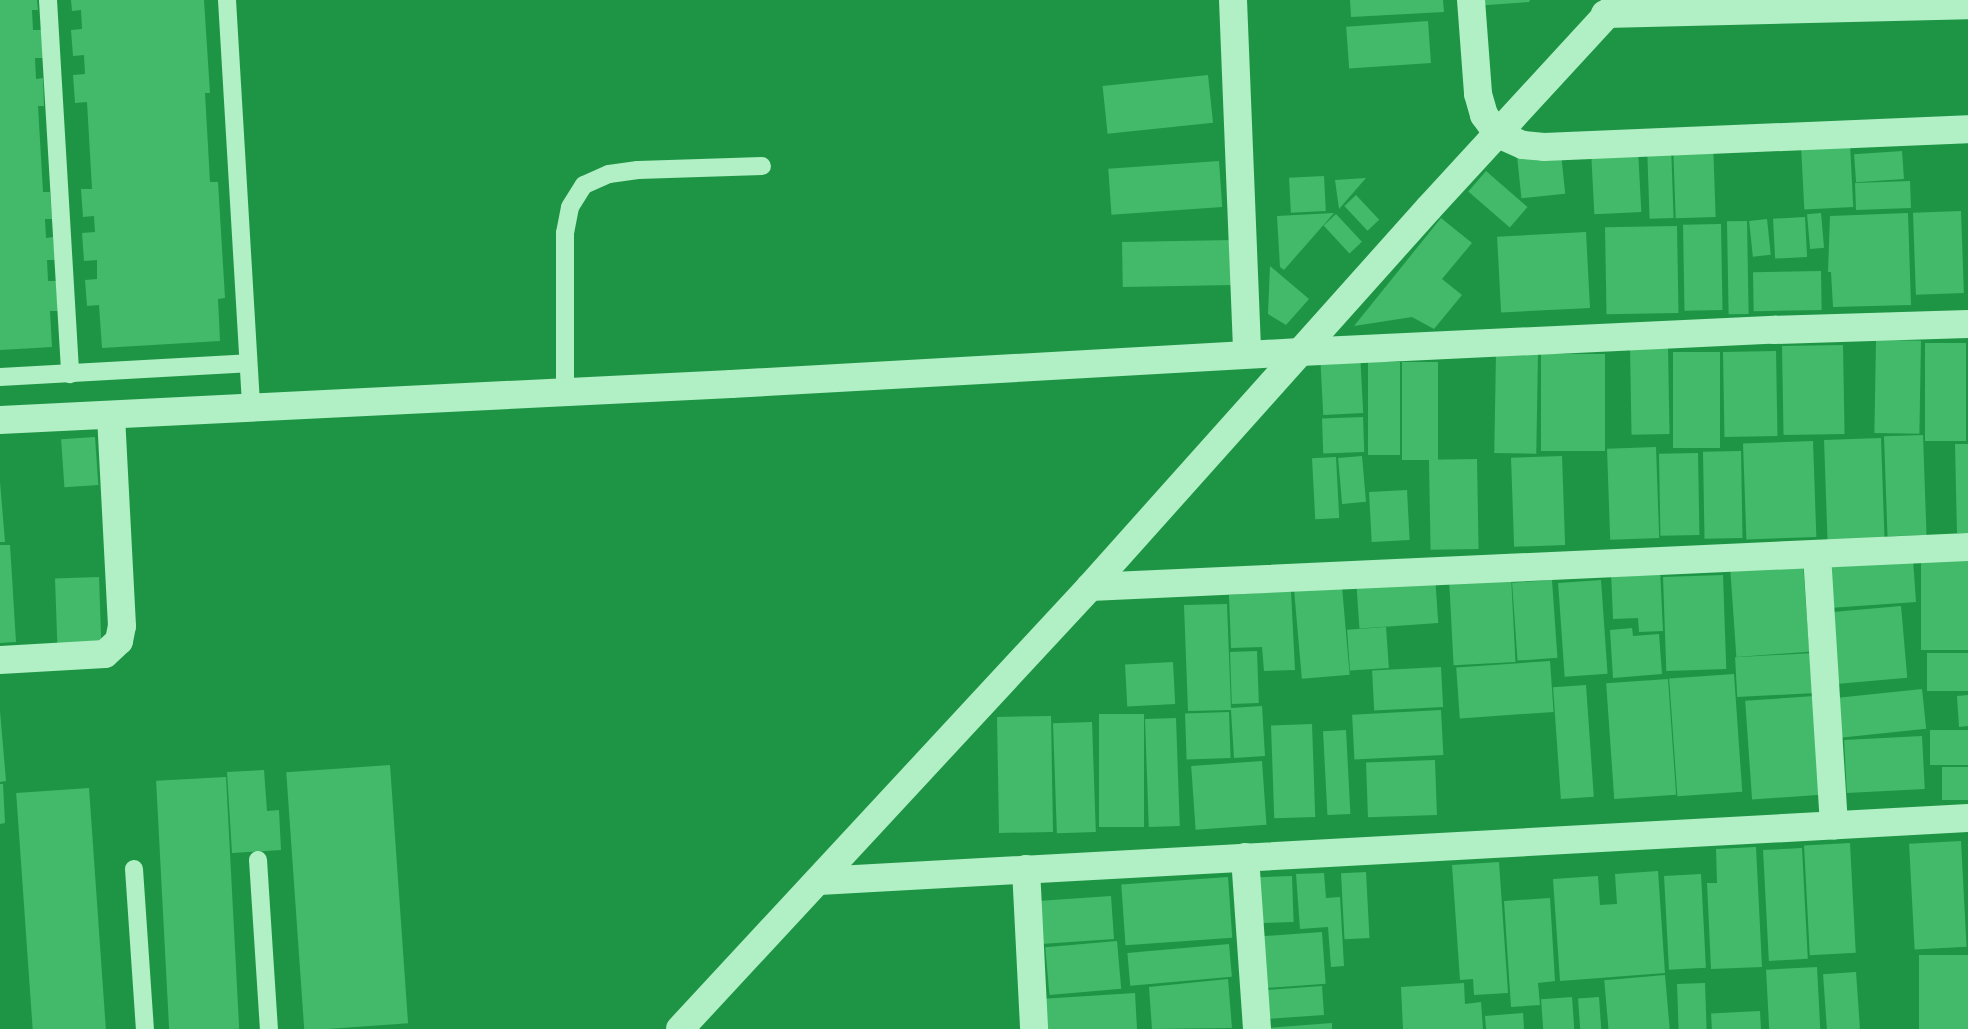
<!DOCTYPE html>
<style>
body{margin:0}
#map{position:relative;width:1968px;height:1029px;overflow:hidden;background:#1d9545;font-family:Mulish,sans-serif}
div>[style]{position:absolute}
.building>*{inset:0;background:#42ba69;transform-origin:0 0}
.service>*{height:18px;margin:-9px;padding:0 9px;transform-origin:9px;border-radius:9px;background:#b1efc4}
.minor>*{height:28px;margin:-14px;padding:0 14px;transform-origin:14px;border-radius:14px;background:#b1efc4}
span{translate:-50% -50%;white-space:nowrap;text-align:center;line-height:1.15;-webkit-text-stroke:4px #1d9545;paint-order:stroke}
</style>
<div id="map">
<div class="building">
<i style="clip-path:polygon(0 0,37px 0,38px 10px,32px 10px,33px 30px,41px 30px,43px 58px,35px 58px,36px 79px,43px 78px,44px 106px,38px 106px,43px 192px,50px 192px,52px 219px,45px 219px,46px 238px,53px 237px,55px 260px,47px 260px,48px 281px,58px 281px,60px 311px,50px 311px,52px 347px,0 350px)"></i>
<i style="clip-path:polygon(71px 0,204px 0,210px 93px,205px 93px,210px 182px,218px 182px,225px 298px,218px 299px,220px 341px,102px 348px,99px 305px,87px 306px,85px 280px,97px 279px,97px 260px,84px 261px,82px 233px,95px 232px,94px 216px,83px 217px,81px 189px,92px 189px,87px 102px,75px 103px,73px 75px,85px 74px,84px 55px,73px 56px,71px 30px,82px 29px,81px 10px,72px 11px)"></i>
<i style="clip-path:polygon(1350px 0,1443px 0,1444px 12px,1351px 17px)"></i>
<i style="clip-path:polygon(1474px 0,1530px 0,1529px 2px,1474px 6px)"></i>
<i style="left:1428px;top:21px;width:42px;height:82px;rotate:86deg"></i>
<i style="left:1208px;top:75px;width:48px;height:106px;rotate:84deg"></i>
<i style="left:1849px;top:125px;width:82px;height:49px;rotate:87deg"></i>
<i style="left:1713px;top:141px;width:76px;height:40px;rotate:88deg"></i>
<i style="left:1560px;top:144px;width:50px;height:44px;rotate:84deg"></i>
<i style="left:1671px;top:144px;width:74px;height:24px;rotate:88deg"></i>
<i style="left:1638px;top:149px;width:63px;height:47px;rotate:87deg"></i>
<i style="left:1902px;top:151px;width:28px;height:48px;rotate:86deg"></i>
<i style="left:1219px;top:161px;width:46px;height:111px;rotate:86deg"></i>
<i style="left:1486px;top:171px;width:55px;height:27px;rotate:41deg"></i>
<i style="left:1324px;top:176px;width:35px;height:35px;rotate:87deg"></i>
<i style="clip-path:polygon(1366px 178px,1339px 209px,1335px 180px)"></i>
<i style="left:1910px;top:181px;width:27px;height:55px;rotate:88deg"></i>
<i style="left:1356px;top:195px;width:34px;height:16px;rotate:47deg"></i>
<i style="left:1961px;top:211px;width:82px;height:48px;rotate:88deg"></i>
<i style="clip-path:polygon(1334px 213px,1284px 270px,1280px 267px,1277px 216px)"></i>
<i style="left:1821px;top:213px;width:35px;height:14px;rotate:85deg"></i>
<i style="clip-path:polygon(1908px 213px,1911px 305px,1833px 307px,1831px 272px,1828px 272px,1830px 216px)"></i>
<i style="left:1336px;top:214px;width:38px;height:17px;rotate:47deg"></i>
<i style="left:1805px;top:217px;width:40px;height:32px;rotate:87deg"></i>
<i style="clip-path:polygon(1441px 218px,1472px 243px,1442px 279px,1462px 295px,1434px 329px,1412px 317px,1354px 326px)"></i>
<i style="left:1767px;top:219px;width:36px;height:18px;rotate:84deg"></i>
<i style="left:1747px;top:221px;width:93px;height:20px;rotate:89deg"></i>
<i style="left:1721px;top:224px;width:86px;height:38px;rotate:89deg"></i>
<i style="left:1677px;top:226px;width:87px;height:72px;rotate:89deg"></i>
<i style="left:1586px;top:232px;width:76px;height:89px;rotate:87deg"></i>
<i style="left:1233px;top:240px;width:45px;height:111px;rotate:89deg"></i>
<i style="clip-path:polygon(1270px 266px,1309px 299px,1286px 325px,1268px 314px)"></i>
<i style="left:1821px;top:271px;width:39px;height:68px;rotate:89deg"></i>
<i style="left:1876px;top:340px;width:45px;height:93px;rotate:1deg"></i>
<i style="left:1925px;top:343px;width:41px;height:98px"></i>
<i style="left:1843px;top:345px;width:89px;height:61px;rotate:89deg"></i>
<i style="left:1668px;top:347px;width:87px;height:38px;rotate:89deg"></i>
<i style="left:1776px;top:351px;width:85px;height:53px;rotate:89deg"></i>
<i style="left:1360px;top:352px;width:61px;height:40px;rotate:87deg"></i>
<i style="left:1673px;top:352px;width:47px;height:96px"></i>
<i style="left:1496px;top:353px;width:42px;height:100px;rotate:1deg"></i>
<i style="left:1605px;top:354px;width:97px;height:64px;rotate:90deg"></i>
<i style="left:1368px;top:362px;width:32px;height:93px"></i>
<i style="left:1402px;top:362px;width:36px;height:98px"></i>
<i style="left:1363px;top:417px;width:35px;height:41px;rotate:88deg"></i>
<i style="left:1923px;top:435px;width:100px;height:39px;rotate:88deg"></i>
<i style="left:95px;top:437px;width:48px;height:34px;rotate:86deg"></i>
<i style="left:1881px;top:438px;width:101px;height:57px;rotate:88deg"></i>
<i style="left:1813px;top:441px;width:96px;height:70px;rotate:88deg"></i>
<i style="clip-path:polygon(1955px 444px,1968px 444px,1968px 533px,1957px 533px)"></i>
<i style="left:1656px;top:447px;width:91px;height:49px;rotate:88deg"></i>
<i style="left:1741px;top:451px;width:87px;height:38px;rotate:89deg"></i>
<i style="left:1698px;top:453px;width:82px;height:39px;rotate:89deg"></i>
<i style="left:1362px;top:456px;width:46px;height:24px;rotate:85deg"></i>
<i style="left:1562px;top:456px;width:89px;height:51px;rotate:88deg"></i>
<i style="left:1336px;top:457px;width:61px;height:24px;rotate:87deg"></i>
<i style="left:1477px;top:459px;width:90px;height:48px;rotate:89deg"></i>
<i style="clip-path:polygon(0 482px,5px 542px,0 542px)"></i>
<i style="left:1407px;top:490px;width:50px;height:38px;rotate:87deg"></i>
<i style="clip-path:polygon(0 545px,10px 545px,16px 642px,0 643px)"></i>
<i style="left:1913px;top:559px;width:43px;height:87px;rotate:86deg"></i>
<i style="left:1968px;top:560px;width:90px;height:47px;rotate:90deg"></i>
<i style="left:1803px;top:563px;width:89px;height:73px;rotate:86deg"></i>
<i style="clip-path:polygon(1660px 569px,1663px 631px,1639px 632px,1638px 618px,1613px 619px,1611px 572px)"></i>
<i style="left:1723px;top:575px;width:94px;height:60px;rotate:88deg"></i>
<i style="left:1435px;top:576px;width:47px;height:79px;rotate:86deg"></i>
<i style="left:1511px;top:576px;width:86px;height:62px;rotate:87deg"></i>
<i style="left:99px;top:577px;width:69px;height:44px;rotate:88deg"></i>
<i style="left:1552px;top:580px;width:78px;height:40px;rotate:86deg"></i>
<i style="left:1601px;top:580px;width:94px;height:43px;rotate:86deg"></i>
<i style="left:1342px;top:587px;width:88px;height:48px;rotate:85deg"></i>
<i style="clip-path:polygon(1291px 591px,1295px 670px,1264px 671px,1262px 647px,1231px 648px,1229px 595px)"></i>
<i style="clip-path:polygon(1227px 604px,1231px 708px,1262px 706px,1265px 756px,1234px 758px,1231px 710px,1188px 711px,1184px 605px)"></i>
<i style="left:1901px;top:606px;width:72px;height:77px;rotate:85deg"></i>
<i style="left:1386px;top:627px;width:41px;height:39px;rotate:86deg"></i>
<i style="clip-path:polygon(1632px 628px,1633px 636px,1659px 634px,1662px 674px,1613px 678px,1610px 630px)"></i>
<i style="left:1257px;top:651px;width:52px;height:27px;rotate:88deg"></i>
<i style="left:1814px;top:653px;width:40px;height:79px;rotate:87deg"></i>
<i style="left:1968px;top:653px;width:38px;height:41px;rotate:90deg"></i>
<i style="left:1550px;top:661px;width:51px;height:94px;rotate:86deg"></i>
<i style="left:1173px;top:662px;width:42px;height:48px;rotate:87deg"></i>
<i style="left:1441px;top:667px;width:40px;height:69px;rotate:87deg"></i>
<i style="left:1734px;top:674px;width:118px;height:65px;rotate:86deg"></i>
<i style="left:1668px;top:679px;width:116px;height:62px;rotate:86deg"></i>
<i style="left:1586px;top:685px;width:112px;height:33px;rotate:86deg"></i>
<i style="left:1922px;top:689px;width:40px;height:89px;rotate:84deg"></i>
<i style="clip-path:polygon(1968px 695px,1968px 726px,1959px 727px,1957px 696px)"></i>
<i style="left:1814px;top:696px;width:99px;height:69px;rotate:86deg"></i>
<i style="left:1441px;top:710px;width:45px;height:89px;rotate:87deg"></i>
<i style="clip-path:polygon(0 711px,6px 781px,0 782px)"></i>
<i style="left:1229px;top:712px;width:46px;height:44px;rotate:88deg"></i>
<i style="left:1099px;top:714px;width:45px;height:113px"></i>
<i style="left:1051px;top:716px;width:116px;height:54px;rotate:89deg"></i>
<i style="left:1176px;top:718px;width:108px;height:31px;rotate:88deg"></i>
<i style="left:1092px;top:722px;width:110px;height:39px;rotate:88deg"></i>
<i style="left:1312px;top:724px;width:93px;height:41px;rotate:88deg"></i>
<i style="left:1346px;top:730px;width:84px;height:23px;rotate:87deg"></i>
<i style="left:1968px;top:730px;width:35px;height:38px;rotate:90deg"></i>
<i style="left:1922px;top:736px;width:53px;height:78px;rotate:87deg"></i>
<i style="left:1435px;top:760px;width:55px;height:69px;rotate:88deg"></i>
<i style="left:1262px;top:761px;width:64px;height:71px;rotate:86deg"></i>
<i style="left:390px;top:765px;width:259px;height:104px;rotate:86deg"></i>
<i style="left:1968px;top:767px;width:33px;height:26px;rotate:90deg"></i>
<i style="clip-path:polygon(264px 770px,267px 811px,279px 810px,281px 850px,232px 853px,227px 772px)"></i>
<i style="left:226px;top:777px;width:252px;height:70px;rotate:87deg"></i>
<i style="clip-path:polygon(0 784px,3px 784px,5px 823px,0 824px)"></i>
<i style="left:89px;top:788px;width:242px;height:73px;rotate:86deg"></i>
<i style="left:1961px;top:841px;width:106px;height:52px;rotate:87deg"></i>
<i style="left:1850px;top:843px;width:110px;height:46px;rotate:87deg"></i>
<i style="clip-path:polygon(1756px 847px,1762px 967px,1711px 969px,1707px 883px,1717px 883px,1716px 849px)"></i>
<i style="left:1802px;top:848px;width:111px;height:39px;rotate:87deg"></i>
<i style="clip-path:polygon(1499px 862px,1508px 993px,1474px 995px,1473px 979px,1460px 980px,1452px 865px)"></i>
<i style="clip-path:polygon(1658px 871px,1665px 973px,1560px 981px,1553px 879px,1598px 876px,1600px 905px,1617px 904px,1615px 874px)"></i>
<i style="left:1366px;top:872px;width:66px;height:25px;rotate:87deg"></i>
<i style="clip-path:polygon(1324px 873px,1326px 898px,1340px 897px,1344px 966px,1331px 967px,1328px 927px,1300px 929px,1296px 874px)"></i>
<i style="left:1701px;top:874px;width:94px;height:37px;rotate:87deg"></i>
<i style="left:1292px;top:876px;width:46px;height:33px;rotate:88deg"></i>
<i style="left:1228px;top:877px;width:61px;height:107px;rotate:86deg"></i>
<i style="left:1111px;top:896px;width:43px;height:73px;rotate:86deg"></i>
<i style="clip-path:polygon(1550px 898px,1555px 981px,1538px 983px,1540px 1005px,1511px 1007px,1504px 901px)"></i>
<i style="left:1322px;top:932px;width:52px;height:63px;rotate:86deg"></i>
<i style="left:1117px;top:941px;width:48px;height:72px;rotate:85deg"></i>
<i style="left:1229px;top:944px;width:33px;height:102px;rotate:85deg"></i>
<i style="left:1968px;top:955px;width:74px;height:49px;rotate:90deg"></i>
<i style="left:1817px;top:967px;width:62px;height:51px;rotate:87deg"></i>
<i style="left:1856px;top:972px;width:57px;height:33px;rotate:86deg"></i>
<i style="left:1665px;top:975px;width:54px;height:61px;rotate:85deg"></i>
<i style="clip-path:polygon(1228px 979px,1232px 1028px,1152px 1029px,1149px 987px)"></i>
<i style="clip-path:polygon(1464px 983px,1465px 1004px,1481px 1002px,1483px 1029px,1403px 1029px,1401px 987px)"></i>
<i style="left:1705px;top:983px;width:46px;height:28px;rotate:88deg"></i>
<i style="left:1322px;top:986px;width:29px;height:58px;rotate:86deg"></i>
<i style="clip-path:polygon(1135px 993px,1137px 1029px,1042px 1029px,1040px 999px)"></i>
<i style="left:1572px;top:997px;width:32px;height:31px;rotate:86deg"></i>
<i style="left:1599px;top:997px;width:32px;height:21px;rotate:86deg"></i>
<i style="left:1760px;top:1011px;width:18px;height:49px;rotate:87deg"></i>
<i style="clip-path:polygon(1523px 1013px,1524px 1029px,1486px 1029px,1485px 1016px)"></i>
<i style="clip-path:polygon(1332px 1023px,1332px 1029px,1265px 1029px,1265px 1028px)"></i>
</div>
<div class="service">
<i style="left:48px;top:0;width:375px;rotate:86.6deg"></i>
<i style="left:227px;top:0;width:409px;rotate:86.6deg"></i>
<i style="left:0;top:377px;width:248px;rotate:-3.2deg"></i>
<i style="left:565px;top:392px;width:159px;rotate:-90deg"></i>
<i style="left:565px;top:233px;width:26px;rotate:-79deg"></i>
<i style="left:570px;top:207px;width:26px;rotate:-58deg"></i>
<i style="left:584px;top:185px;width:27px;rotate:-24deg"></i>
<i style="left:609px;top:174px;width:29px;rotate:-8deg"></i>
<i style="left:638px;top:170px;width:124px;rotate:-1.8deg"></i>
<i style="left:258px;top:860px;width:169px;rotate:86.3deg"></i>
<i style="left:134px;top:869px;width:160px;rotate:86.1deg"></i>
</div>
<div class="minor">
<i style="left:1233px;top:0;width:354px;rotate:87.7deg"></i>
<i style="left:1471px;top:0;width:94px;rotate:85.7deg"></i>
<i style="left:1478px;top:94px;width:22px;rotate:74deg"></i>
<i style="left:1484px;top:115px;width:24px;rotate:54deg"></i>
<i style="left:1498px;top:134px;width:27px;rotate:24deg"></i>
<i style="left:1523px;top:145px;width:21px;rotate:5deg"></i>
<i style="left:1544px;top:147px;width:424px;rotate:-2.4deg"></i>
<i style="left:1605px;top:14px;width:363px;rotate:-1.4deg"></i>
<i style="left:0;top:420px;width:732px;rotate:-2.82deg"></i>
<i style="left:731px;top:384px;width:570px;rotate:-3.22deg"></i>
<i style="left:1300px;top:352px;width:475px;rotate:-2.7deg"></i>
<i style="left:1774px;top:330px;width:194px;rotate:-1.8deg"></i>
<i style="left:1817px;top:555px;width:271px;rotate:86.4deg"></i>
<i style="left:1090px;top:587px;width:879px;rotate:-2.61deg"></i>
<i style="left:0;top:660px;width:105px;rotate:-3.3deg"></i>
<i style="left:105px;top:654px;width:19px;rotate:-43deg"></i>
<i style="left:119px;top:641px;width:15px;rotate:-79deg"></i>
<i style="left:122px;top:626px;width:211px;rotate:-93deg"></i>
<i style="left:1245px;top:857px;width:172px;rotate:86deg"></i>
<i style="left:1026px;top:869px;width:160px;rotate:87.1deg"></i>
<i style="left:819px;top:881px;width:1151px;rotate:-3.14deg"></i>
<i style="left:680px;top:1029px;width:603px;rotate:-47.15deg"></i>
<i style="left:1090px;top:587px;width:508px;rotate:-48.19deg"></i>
<i style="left:1429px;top:208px;width:282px;rotate:-47.4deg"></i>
</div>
</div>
